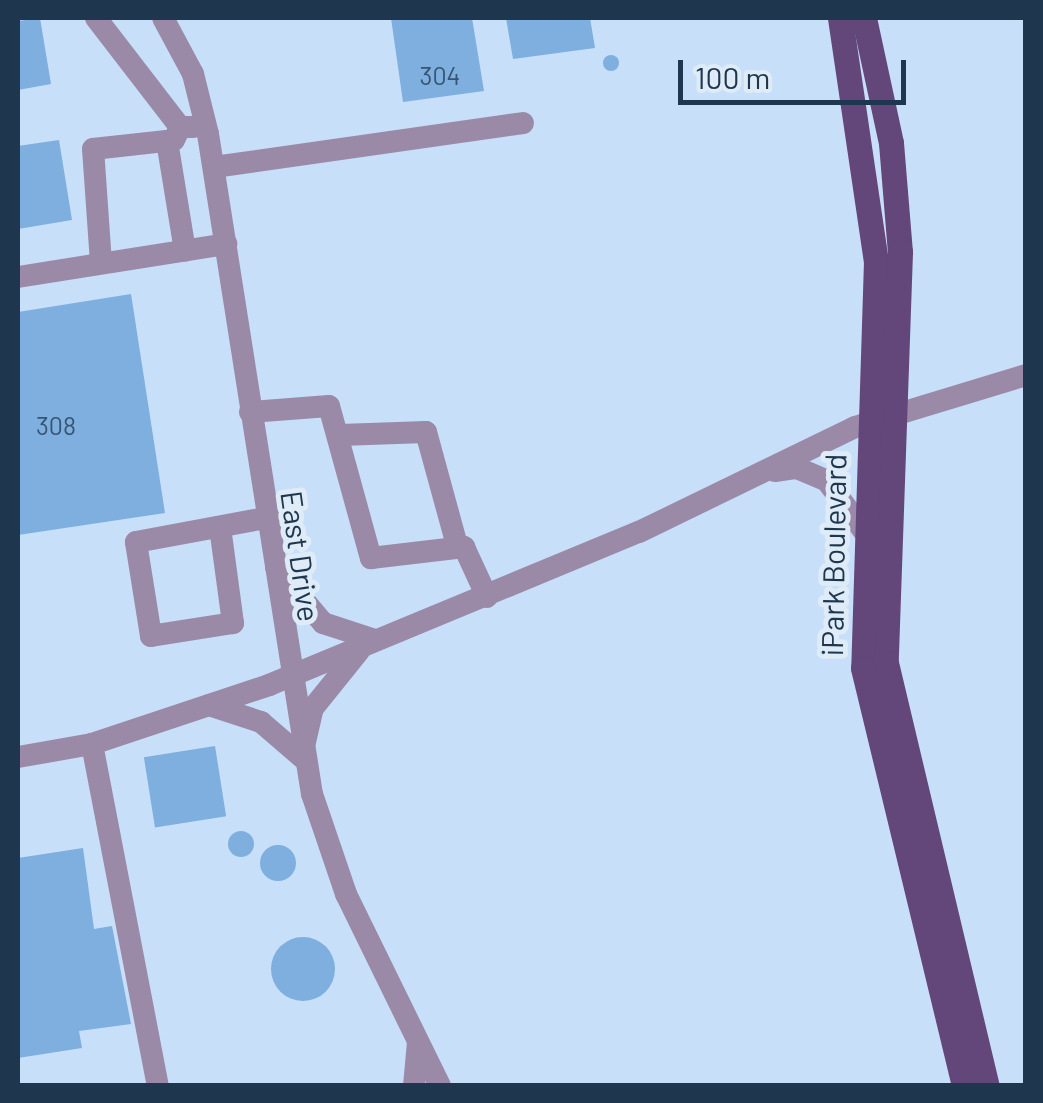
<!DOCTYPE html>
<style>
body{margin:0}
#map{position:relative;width:1043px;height:1103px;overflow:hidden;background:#c7dff8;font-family:Barlow,sans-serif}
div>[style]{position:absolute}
.building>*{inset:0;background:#7eafdf;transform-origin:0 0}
.round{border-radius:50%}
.minor>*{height:22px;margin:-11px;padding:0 11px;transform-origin:11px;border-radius:11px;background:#9a8aa8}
.major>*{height:25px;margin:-12.5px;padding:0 12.5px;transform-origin:12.5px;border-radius:12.5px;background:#63467a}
span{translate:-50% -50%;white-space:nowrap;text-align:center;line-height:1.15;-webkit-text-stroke:10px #dfebf7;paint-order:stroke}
.number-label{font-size:25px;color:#365573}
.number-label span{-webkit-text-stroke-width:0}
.street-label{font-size:30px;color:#1e374f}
.frame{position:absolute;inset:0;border:20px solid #1e374f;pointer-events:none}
.scale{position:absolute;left:678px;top:60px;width:228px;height:45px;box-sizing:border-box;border:5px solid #1e374f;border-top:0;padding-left:12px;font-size:30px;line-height:35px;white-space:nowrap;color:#1e374f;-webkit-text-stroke:8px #dfebf7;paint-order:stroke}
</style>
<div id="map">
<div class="building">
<i style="clip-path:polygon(40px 18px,51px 84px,18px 90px,18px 21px)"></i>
<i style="clip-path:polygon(391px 18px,472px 18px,484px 91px,403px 102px)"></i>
<i style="clip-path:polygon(506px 18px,590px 18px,595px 48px,513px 59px)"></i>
<i class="round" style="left:603px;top:55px;width:16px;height:16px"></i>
<i style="clip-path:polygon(59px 140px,72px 220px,18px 229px,18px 146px)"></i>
<i style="clip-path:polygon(131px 294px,165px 513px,18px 535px,18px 312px)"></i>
<i style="left:215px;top:746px;width:71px;height:72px;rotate:81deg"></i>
<i class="round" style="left:228px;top:831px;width:26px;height:26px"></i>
<i class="round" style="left:260px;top:845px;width:36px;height:36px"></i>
<i style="clip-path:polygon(83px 848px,94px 929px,112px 926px,131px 1024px,79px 1031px,82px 1048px,18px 1058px,18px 858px)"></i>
<i class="round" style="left:271px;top:937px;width:64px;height:64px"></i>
</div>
<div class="minor">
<i style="left:96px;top:18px;width:138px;rotate:52.4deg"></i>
<i style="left:180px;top:127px;width:13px"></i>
<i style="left:163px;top:18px;width:64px;rotate:61.8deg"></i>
<i style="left:193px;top:74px;width:62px;rotate:76deg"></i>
<i style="left:208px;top:134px;width:668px;rotate:81.05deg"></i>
<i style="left:312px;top:794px;width:106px;rotate:71.2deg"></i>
<i style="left:346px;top:894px;width:214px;rotate:63.9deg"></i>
<i style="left:167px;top:141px;width:111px;rotate:80.7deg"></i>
<i style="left:214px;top:167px;width:312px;rotate:-8.1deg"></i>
<i style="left:101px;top:263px;width:114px;rotate:-94deg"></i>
<i style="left:93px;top:149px;width:81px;rotate:-6.3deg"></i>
<i style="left:174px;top:140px;width:14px;rotate:-65deg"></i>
<i style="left:18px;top:277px;width:211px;rotate:-9deg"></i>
<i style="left:250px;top:412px;width:79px;rotate:-4.3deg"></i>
<i style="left:329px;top:406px;width:158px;rotate:74.6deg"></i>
<i style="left:371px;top:558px;width:94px;rotate:-6.7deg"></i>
<i style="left:464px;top:547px;width:55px;rotate:65.3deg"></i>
<i style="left:340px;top:435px;width:86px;rotate:-2deg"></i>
<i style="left:426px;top:432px;width:117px;rotate:74.7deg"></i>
<i style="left:775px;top:471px;width:22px;rotate:-8deg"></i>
<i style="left:797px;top:468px;width:33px;rotate:23deg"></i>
<i style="left:827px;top:481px;width:61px;rotate:53.7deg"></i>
<i style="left:220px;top:527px;width:97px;rotate:82.3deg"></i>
<i style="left:233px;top:623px;width:83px;rotate:171deg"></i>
<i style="left:151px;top:636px;width:95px;rotate:-99.1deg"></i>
<i style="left:136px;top:542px;width:131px;rotate:-10.5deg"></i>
<i style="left:276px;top:567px;width:73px;rotate:50deg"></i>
<i style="left:323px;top:623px;width:52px;rotate:18.1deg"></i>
<i style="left:209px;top:705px;width:55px;rotate:18.1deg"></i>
<i style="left:261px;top:722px;width:57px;rotate:40.7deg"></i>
<i style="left:305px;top:742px;width:35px;rotate:-77deg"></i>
<i style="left:313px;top:708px;width:73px;rotate:-51.1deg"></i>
<i style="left:92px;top:744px;width:348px;rotate:79.1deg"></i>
<i style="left:18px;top:757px;width:75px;rotate:-10deg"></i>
<i style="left:92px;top:744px;width:187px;rotate:-18.4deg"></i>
<i style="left:269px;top:685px;width:400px;rotate:-22.5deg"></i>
<i style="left:639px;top:532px;width:240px;rotate:-25.9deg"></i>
<i style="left:855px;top:427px;width:179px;rotate:-16.9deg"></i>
<i style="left:414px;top:1086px;width:44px;rotate:-84.8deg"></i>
</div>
<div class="major">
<i style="left:840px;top:18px;width:246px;rotate:81.6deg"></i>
<i style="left:876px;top:261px;width:407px;rotate:91.8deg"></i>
<i style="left:863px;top:668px;width:430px;rotate:76.4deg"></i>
<i style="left:864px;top:18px;width:128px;rotate:77.8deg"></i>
<i style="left:891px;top:143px;width:109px;rotate:85.3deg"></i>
<i style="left:900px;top:252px;width:411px;rotate:92deg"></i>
<i style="left:886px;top:663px;width:435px;rotate:76.6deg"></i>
</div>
<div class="number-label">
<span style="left:440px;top:75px">304</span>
<span style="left:56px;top:425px">308</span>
</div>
<div class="street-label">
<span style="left:833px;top:555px;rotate:-89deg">iPark Boulevard</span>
<span style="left:301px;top:556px;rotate:82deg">East Drive</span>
</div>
<div class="frame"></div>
<div class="scale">100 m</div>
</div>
